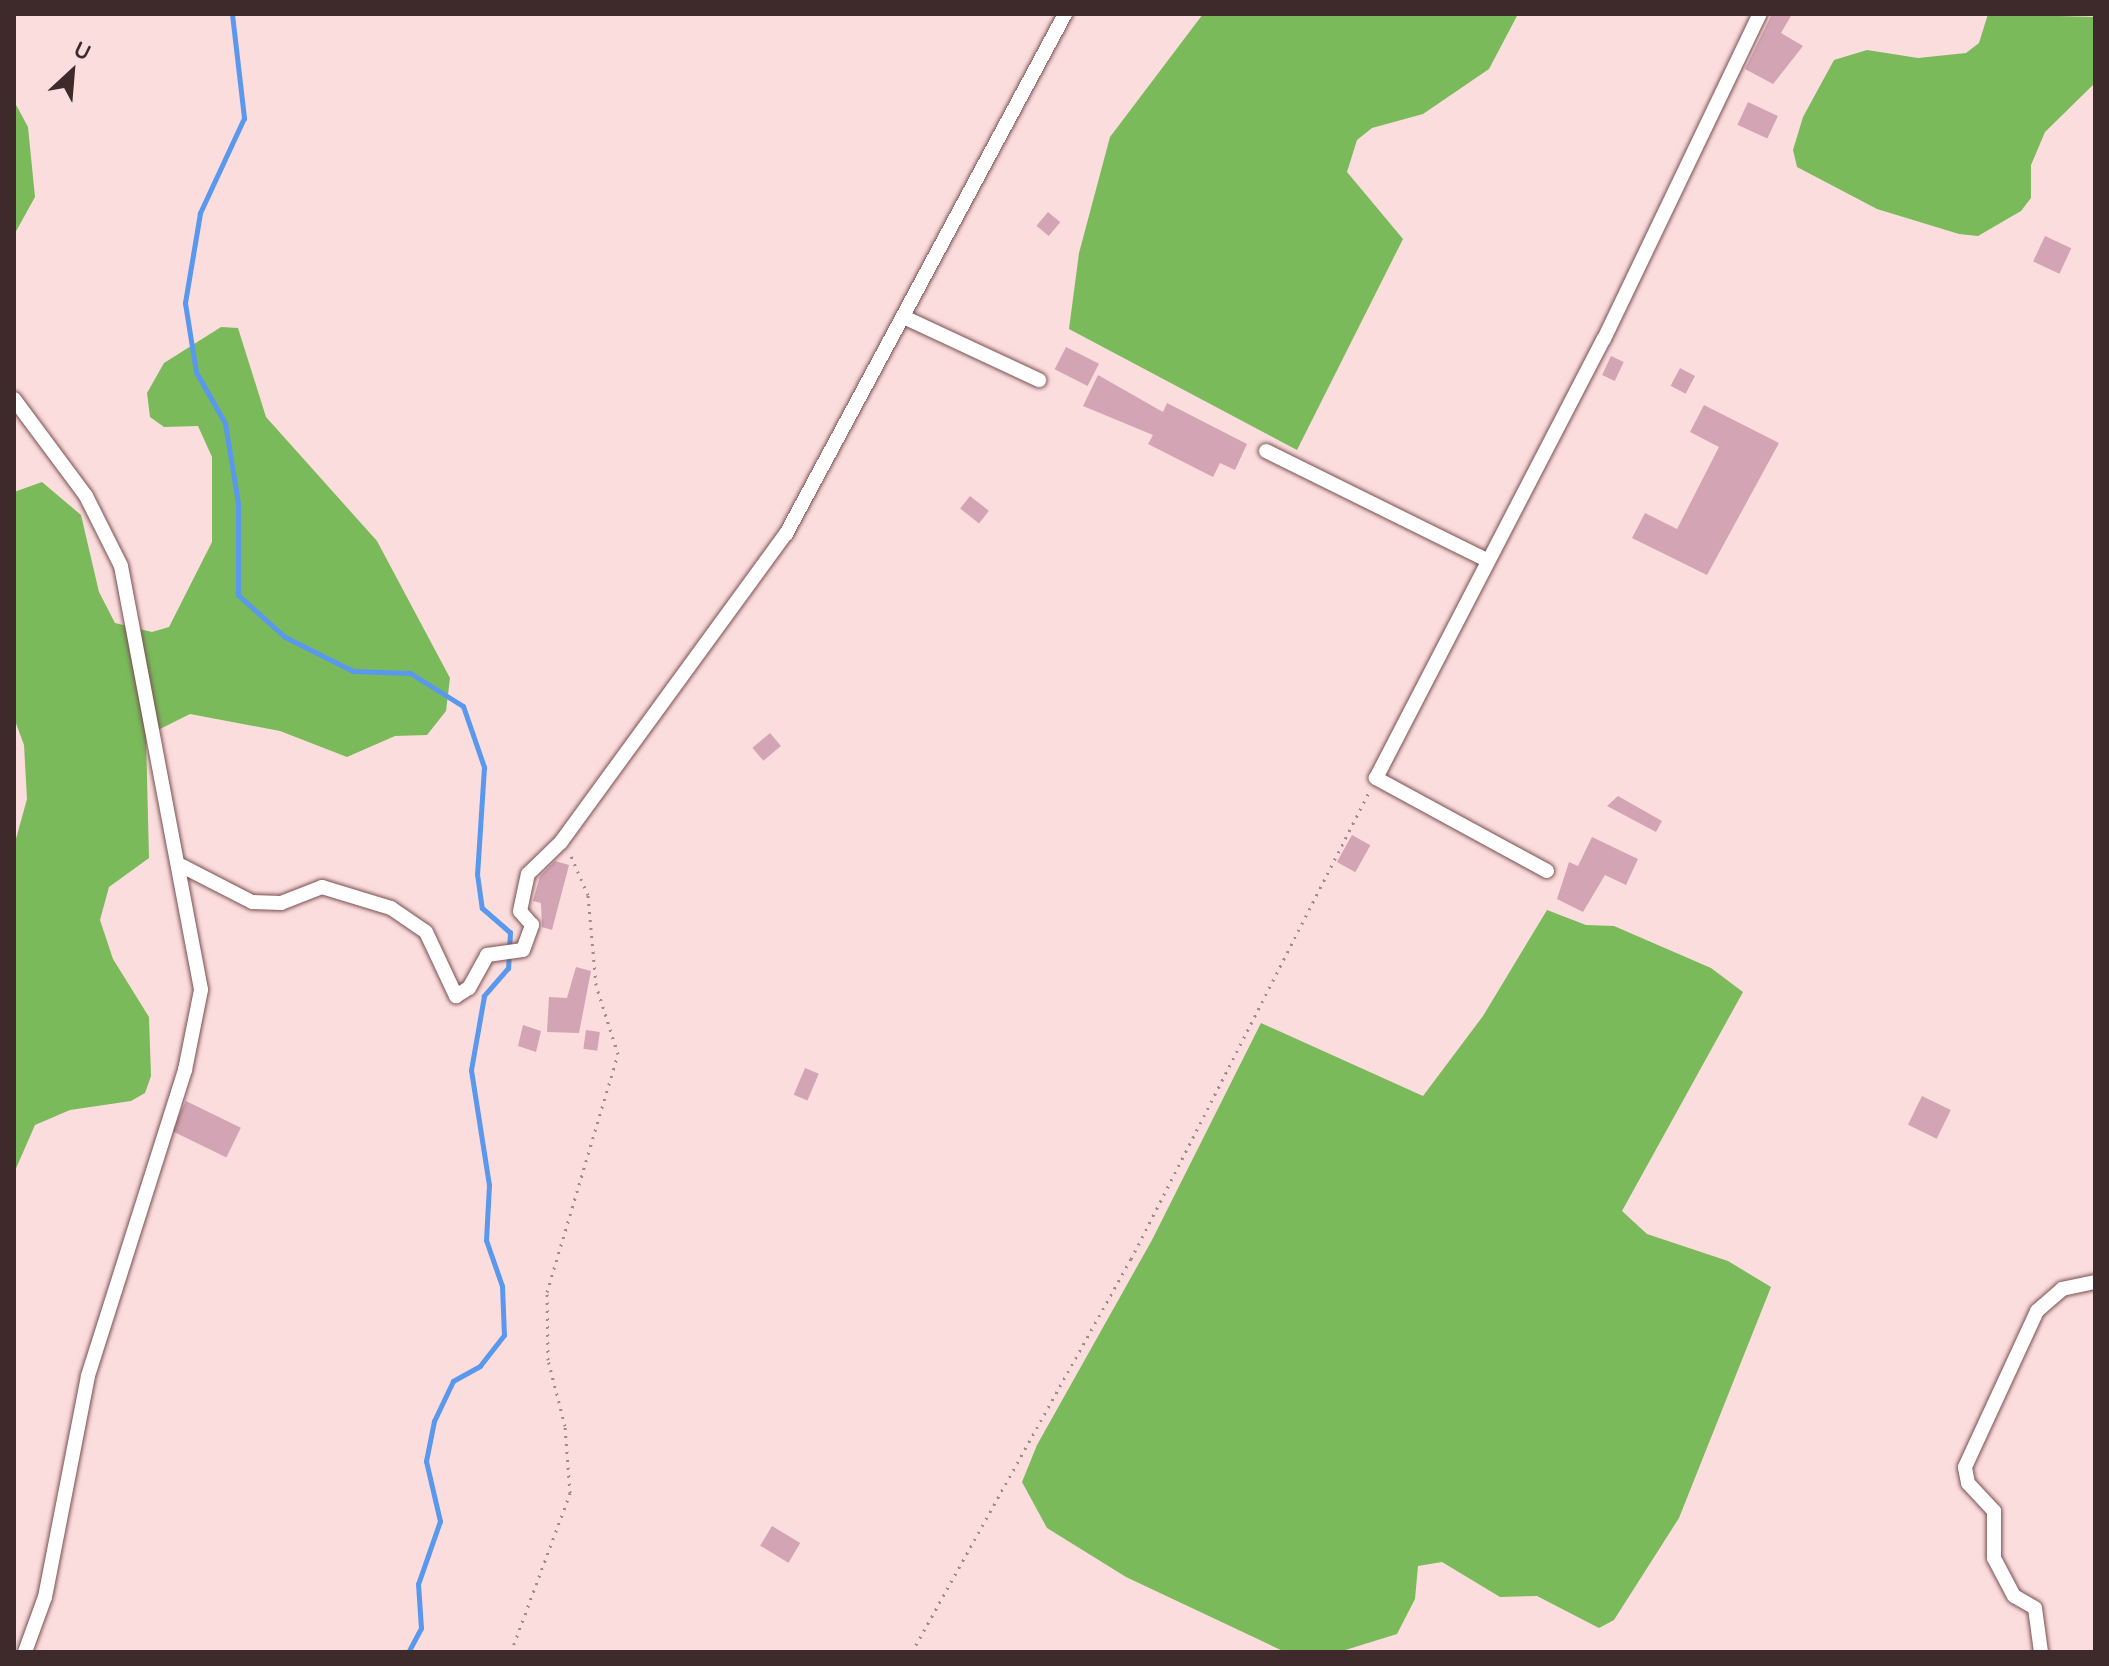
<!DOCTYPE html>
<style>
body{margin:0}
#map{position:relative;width:2109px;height:1666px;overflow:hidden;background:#fcdddd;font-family:Quicksand,sans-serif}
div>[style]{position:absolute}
.forest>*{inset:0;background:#7aba5b}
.stream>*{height:5px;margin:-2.5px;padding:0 2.5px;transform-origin:2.5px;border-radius:2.5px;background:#5998ed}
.building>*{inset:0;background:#d3a4b4;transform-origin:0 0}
.path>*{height:3px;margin-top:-1.5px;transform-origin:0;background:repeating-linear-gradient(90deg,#a3898a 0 2px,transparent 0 8px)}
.roads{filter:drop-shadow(0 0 2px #7a4f51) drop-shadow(0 0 2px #7a4f51)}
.minor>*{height:14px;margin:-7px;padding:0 7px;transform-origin:7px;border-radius:7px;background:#fff}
span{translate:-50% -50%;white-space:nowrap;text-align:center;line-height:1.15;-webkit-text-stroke:7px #fcdddd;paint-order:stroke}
.frame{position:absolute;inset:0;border:16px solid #3e2a2b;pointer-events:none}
.north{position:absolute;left:32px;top:32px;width:80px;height:80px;-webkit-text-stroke:6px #fcdddd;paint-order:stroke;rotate:26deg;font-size:22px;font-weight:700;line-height:32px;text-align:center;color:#3e2a2b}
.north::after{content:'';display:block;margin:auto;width:28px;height:36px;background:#3e2a2b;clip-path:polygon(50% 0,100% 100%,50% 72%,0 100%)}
</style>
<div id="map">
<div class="forest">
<i style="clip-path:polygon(1203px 14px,1518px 14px,1489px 69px,1423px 114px,1372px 128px,1357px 140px,1347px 172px,1403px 239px,1297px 450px,1069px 329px,1079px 253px,1110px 137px)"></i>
<i style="clip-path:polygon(1988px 14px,2095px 17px,2095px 83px,2045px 132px,2031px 165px,2031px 198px,2021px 211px,1978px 236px,1959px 234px,1877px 209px,1797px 167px,1793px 150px,1803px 117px,1834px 60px,1867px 50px,1918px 58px,1966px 53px,1979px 43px)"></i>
<i style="clip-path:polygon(14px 101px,28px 127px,35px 197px,14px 235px)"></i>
<i style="clip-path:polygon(221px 327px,238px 328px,266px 417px,377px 541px,450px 678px,446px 711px,427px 735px,395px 736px,347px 757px,280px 731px,190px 714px,146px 736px,149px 858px,109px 887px,100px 920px,113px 959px,149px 1017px,151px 1076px,145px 1093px,131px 1101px,70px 1110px,35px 1125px,14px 1173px,14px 846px,27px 799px,24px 745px,14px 718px,14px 492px,42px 482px,81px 515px,99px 592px,115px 623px,152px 632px,169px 627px,212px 542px,212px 457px,198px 426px,164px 427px,150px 417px,147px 393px,164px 363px)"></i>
<i style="clip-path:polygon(1547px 910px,1586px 925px,1614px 926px,1711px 968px,1743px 992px,1622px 1211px,1647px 1234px,1728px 1261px,1771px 1287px,1679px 1518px,1614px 1620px,1599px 1628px,1537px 1596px,1500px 1597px,1442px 1562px,1418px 1566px,1415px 1599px,1397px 1634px,1339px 1652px,1285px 1652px,1126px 1577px,1047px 1528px,1022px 1482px,1037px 1445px,1152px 1240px,1261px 1023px,1423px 1096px,1483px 1016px)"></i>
</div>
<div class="stream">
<i style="left:232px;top:14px;width:105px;rotate:83.4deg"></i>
<i style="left:244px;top:118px;width:105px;rotate:114.9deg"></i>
<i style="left:200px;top:213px;width:91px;rotate:99.5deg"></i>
<i style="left:185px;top:303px;width:70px;rotate:80.9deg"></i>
<i style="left:196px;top:372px;width:59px;rotate:60.4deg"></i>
<i style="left:225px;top:423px;width:81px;rotate:80.8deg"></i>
<i style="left:238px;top:503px;width:92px;rotate:90deg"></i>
<i style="left:238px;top:595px;width:63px;rotate:41.8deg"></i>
<i style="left:285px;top:637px;width:76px;rotate:26.6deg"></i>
<i style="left:353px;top:671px;width:57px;rotate:2deg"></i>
<i style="left:410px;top:673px;width:62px;rotate:31.9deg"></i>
<i style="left:463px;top:706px;width:65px;rotate:71deg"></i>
<i style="left:484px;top:767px;width:107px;rotate:93.7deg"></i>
<i style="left:477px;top:874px;width:34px;rotate:82deg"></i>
<i style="left:482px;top:908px;width:37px;rotate:41deg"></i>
<i style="left:510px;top:932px;width:36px;rotate:93deg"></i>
<i style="left:508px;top:968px;width:37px;rotate:131deg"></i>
<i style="left:484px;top:996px;width:75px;rotate:100deg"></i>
<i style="left:471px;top:1070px;width:116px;rotate:81.1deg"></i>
<i style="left:489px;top:1185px;width:55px;rotate:93.1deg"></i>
<i style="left:486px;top:1240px;width:49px;rotate:70.8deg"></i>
<i style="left:502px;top:1286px;width:49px;rotate:87.7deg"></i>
<i style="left:504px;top:1335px;width:39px;rotate:128deg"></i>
<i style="left:480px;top:1366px;width:31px;rotate:151deg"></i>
<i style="left:453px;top:1381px;width:44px;rotate:115.4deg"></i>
<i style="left:434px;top:1421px;width:41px;rotate:101.3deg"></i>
<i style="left:426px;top:1461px;width:62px;rotate:76.9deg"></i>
<i style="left:440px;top:1521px;width:67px;rotate:109.2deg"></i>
<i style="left:418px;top:1584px;width:44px;rotate:86.1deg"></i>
<i style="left:421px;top:1628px;width:27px;rotate:118deg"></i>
</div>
<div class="building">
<i style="clip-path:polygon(1772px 14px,1792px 14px,1781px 33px,1803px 46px,1773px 84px,1745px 69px)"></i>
<i style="left:1748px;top:102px;width:33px;height:25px;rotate:25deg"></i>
<i style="left:1048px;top:212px;width:16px;height:18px;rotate:40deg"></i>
<i style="left:2045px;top:236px;width:29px;height:28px;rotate:25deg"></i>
<i style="left:1066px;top:347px;width:37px;height:25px;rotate:27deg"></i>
<i style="left:1611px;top:356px;width:14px;height:21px;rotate:25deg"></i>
<i style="left:1680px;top:368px;width:17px;height:20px;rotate:28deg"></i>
<i style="clip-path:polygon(1098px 375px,1163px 412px,1167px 403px,1247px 444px,1235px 470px,1220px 463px,1213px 477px,1148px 444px,1153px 435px,1083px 406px)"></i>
<i style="clip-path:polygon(1704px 405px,1779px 443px,1707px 575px,1632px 538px,1645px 513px,1677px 529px,1719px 447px,1690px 432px)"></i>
<i style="left:970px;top:496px;width:24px;height:16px;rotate:38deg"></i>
<i style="left:770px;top:733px;width:17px;height:23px;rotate:50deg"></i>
<i style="clip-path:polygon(1618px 796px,1662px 821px,1656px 832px,1607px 806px)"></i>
<i style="left:1352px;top:835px;width:21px;height:31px;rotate:29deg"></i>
<i style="clip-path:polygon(1592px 837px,1638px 859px,1626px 885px,1605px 875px,1583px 912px,1557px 899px,1569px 862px,1578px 866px)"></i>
<i style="clip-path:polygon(555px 861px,569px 865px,552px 930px,542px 927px,541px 903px,533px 901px,540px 876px)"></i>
<i style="clip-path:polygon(576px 967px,591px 971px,579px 1033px,547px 1032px,549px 997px,567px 998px)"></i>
<i style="clip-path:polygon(523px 1025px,541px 1031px,536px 1052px,518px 1046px)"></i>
<i style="left:586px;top:1030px;width:14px;height:19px;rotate:8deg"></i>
<i style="left:805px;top:1068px;width:15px;height:29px;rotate:23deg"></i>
<i style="left:1922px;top:1096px;width:32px;height:32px;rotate:26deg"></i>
<i style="left:186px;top:1101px;width:61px;height:33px;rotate:26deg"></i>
<i style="left:772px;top:1526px;width:33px;height:23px;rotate:31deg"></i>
</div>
<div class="path">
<i style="left:511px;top:1652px;width:170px;rotate:-69.6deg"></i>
<i style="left:570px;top:1493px;width:67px;rotate:-94.3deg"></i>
<i style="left:565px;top:1426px;width:68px;rotate:-104.4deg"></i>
<i style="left:548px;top:1360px;width:68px;rotate:-90.8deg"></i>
<i style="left:547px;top:1292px;width:248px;rotate:-73.4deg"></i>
<i style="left:618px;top:1054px;width:72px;rotate:-107.7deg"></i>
<i style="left:596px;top:985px;width:90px;rotate:-95.1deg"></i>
<i style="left:588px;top:895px;width:43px;rotate:-113.6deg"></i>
<i style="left:912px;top:1652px;width:450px;rotate:-60.9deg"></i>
<i style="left:1131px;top:1259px;width:524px;rotate:-62.99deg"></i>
</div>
<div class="roads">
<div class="minor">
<i style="left:906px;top:318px;width:147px;rotate:25deg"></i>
<i style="left:14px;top:399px;width:121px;rotate:53.4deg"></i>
<i style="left:86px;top:496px;width:78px;rotate:63.4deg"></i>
<i style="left:121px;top:566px;width:431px;rotate:79.3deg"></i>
<i style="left:201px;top:990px;width:82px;rotate:101.3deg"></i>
<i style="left:185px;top:1070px;width:321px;rotate:107.6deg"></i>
<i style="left:88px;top:1376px;width:225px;rotate:101deg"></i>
<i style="left:45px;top:1597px;width:59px;rotate:110deg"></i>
<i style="left:1266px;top:451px;width:246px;rotate:26.3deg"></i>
<i style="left:182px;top:866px;width:79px;rotate:27.2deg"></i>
<i style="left:252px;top:902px;width:29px;rotate:2deg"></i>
<i style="left:281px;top:903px;width:44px;rotate:-21.3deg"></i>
<i style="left:322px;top:887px;width:72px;rotate:16.9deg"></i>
<i style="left:391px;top:908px;width:42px;rotate:34.4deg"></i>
<i style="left:426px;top:932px;width:71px;rotate:64.9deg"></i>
<i style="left:456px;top:996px;width:15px;rotate:-32deg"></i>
<i style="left:469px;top:988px;width:38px;rotate:-61deg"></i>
<i style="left:487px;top:955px;width:36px;rotate:-8deg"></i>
<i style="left:523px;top:950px;width:27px;rotate:-70deg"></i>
<i style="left:532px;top:925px;width:18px;rotate:-131deg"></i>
<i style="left:520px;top:911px;width:38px;rotate:-78deg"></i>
<i style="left:528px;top:874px;width:46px;rotate:-44.1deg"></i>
<i style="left:561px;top:842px;width:381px;rotate:-53.9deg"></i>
<i style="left:786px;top:534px;width:590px;rotate:-61.78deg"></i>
<i style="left:1547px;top:871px;width:195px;rotate:-151.5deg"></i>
<i style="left:1376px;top:778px;width:495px;rotate:-62.6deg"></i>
<i style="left:1604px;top:339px;width:361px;rotate:-64.4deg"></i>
<i style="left:2041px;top:1652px;width:44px;rotate:-97.8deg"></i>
<i style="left:2035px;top:1608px;width:24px;rotate:-150deg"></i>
<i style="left:2014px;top:1596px;width:43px;rotate:-117.8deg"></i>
<i style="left:1994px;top:1558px;width:47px;rotate:-90deg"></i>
<i style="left:1994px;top:1511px;width:38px;rotate:-133deg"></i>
<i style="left:1968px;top:1483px;width:16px;rotate:-101deg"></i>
<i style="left:1965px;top:1467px;width:172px;rotate:-65.2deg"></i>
<i style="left:2037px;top:1311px;width:33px;rotate:-41deg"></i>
<i style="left:2062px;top:1289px;width:34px;rotate:-12deg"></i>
</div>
</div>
<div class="frame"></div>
<div class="north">U</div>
</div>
